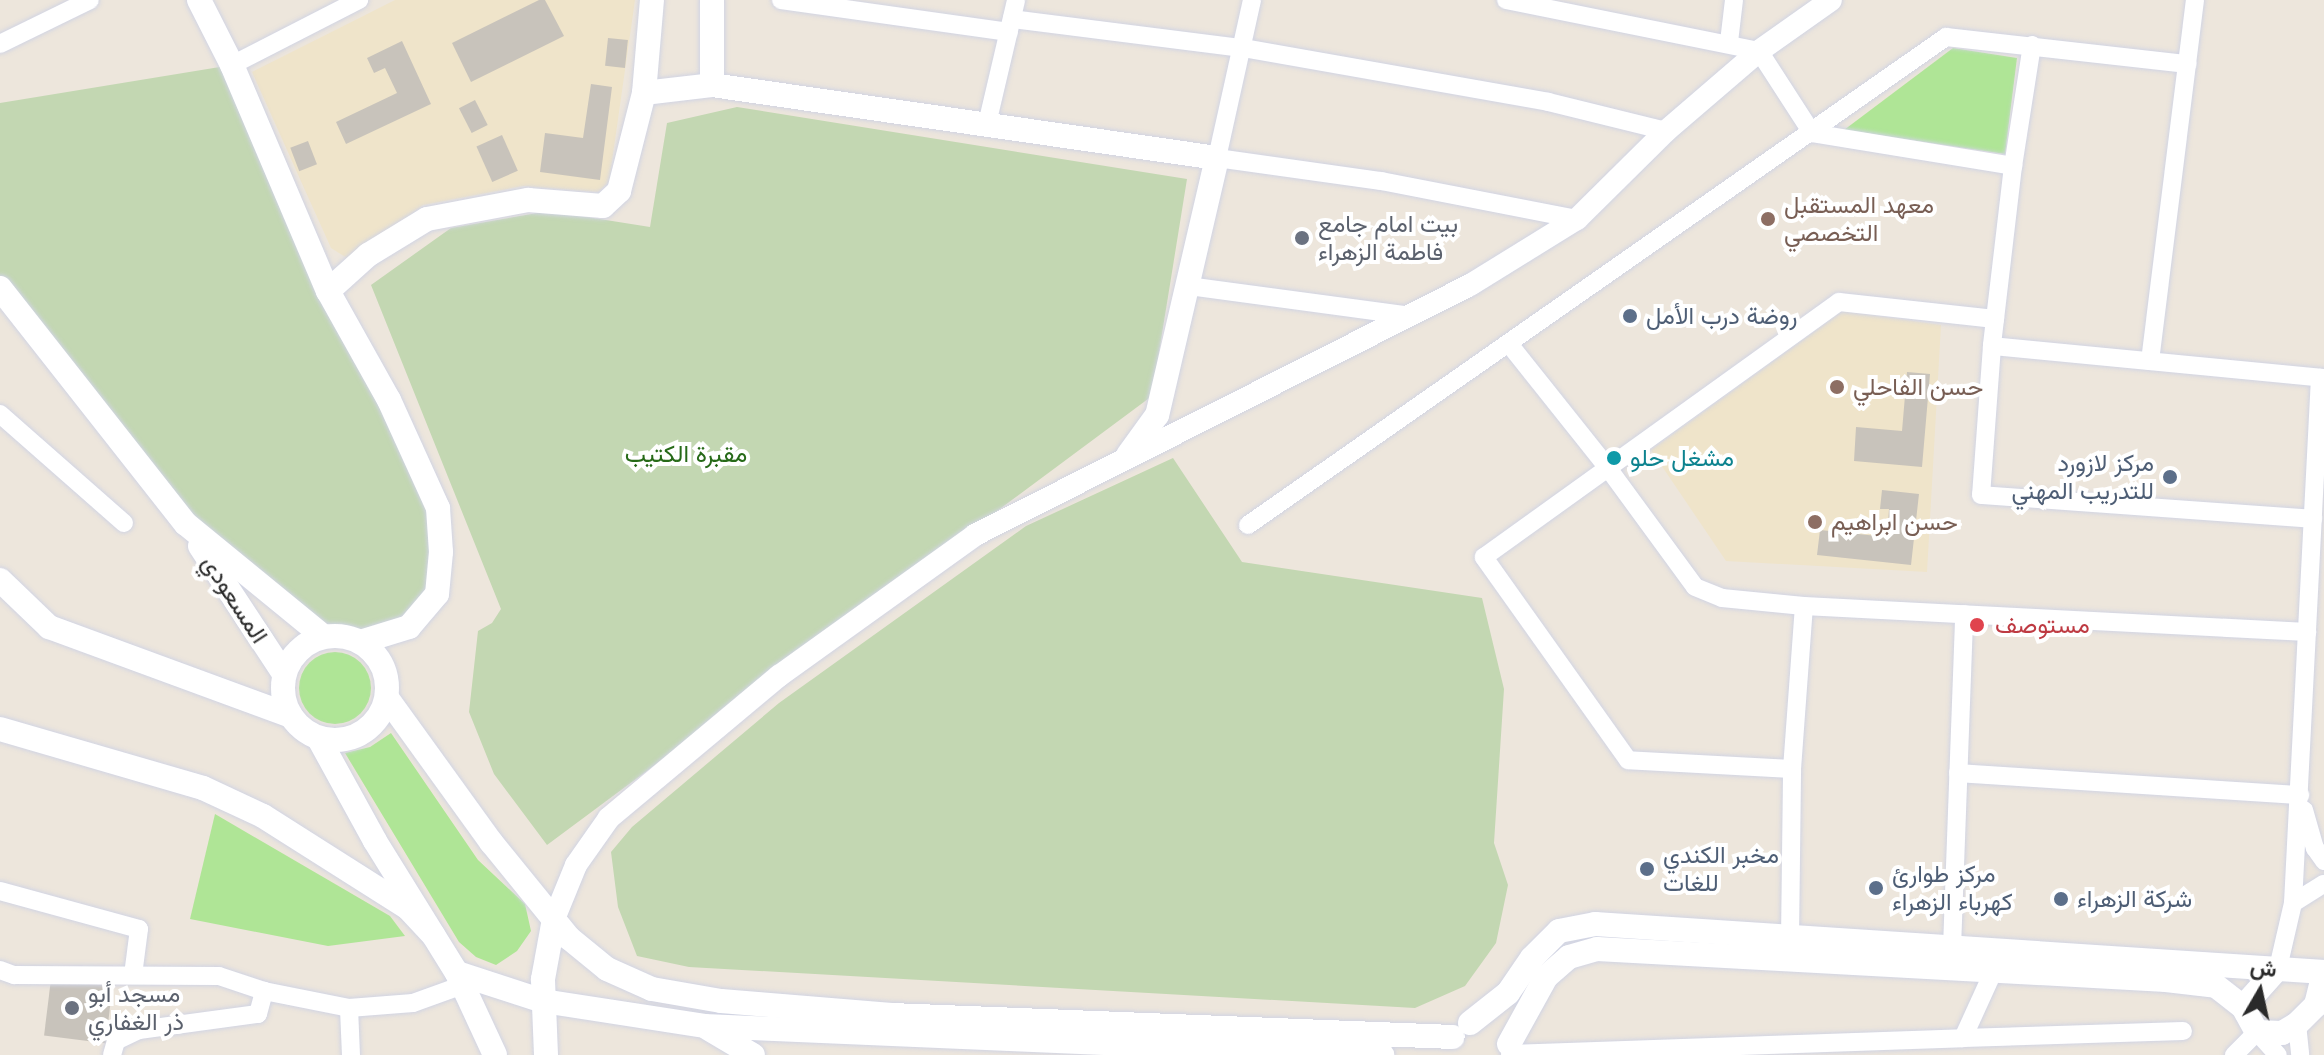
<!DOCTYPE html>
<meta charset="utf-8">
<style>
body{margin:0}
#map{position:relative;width:2324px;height:1055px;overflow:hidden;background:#ede6dc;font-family:Inter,Vazirmatn,sans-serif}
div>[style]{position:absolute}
.education>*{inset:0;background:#efe4ca}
.green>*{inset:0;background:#afe596}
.round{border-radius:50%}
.cemetery>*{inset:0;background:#c3d7b2}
.building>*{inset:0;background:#c8c3bb;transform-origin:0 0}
.roads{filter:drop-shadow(0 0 2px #d1d4e3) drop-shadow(0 0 2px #d1d4e3)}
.minor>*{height:18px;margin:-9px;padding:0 9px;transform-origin:9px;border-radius:9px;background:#fff}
.tertiary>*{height:22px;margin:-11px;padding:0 11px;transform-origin:11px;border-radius:11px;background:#fff}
.secondary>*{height:24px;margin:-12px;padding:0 12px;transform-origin:12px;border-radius:12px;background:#fff}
.secondary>.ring{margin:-12px;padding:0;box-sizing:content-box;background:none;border:24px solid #fff;border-radius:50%}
.dots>*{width:22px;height:22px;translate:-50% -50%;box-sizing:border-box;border:4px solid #fff;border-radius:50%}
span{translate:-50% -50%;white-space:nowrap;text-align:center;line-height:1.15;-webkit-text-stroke:8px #fff;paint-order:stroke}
.education-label{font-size:24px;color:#785e54}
.left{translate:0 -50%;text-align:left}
.worship-label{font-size:24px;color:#5b616d}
.service-label{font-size:24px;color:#4e5e75}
.right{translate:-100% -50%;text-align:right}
.park-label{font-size:24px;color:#276a18}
.culture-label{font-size:24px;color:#0d838f}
.street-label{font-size:24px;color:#2a2a2a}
.health-label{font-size:24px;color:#be3a42}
.north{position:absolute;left:2220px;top:951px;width:80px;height:80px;-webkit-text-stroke:6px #fff;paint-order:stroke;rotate:9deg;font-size:22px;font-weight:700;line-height:32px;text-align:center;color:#2a2a2a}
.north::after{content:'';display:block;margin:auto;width:28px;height:36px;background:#2a2a2a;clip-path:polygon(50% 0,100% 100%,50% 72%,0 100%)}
</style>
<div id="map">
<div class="education">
<i style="clip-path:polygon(395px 0,635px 0,609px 182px,598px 192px,523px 186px,423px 205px,362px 252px,347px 258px,331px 248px,252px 72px)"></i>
<i style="clip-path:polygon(1843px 311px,1941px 325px,1927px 572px,1726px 561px,1651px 450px)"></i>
</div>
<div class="green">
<i style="clip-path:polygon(1953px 48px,2017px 58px,2005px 154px,1844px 130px)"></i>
<i class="round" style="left:299px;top:652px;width:72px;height:72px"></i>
<i style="clip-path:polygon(391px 733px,478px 860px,525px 904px,531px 931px,517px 951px,496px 965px,476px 957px,459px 942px,345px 753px,370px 747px)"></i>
<i style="clip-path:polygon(215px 814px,390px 916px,405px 936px,328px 946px,190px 919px)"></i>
</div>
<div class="cemetery">
<i style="clip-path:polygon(232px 65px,438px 508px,437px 594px,409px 627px,351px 638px,333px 636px,186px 524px,0 288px,0 103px)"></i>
<i style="clip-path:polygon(737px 107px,1187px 179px,1152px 396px,547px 845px,494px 774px,469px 712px,478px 631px,492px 623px,501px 609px,371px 285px,451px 228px,549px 211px,650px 227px,667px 123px)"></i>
<i style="clip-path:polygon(1173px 458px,1242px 562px,1482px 598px,1504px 689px,1494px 843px,1508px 885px,1496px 943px,1465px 986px,1415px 1008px,689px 967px,637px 956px,618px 907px,611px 852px,632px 827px,779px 703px,1026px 526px)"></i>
</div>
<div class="building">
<i style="clip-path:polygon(539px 0,545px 0,564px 36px,471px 82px,452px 43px)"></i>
<i style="left:608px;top:38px;width:20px;height:28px;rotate:6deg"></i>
<i style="clip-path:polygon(402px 41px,431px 104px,346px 144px,336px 122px,397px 93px,385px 68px,374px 73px,367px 58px)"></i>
<i style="clip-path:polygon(591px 84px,612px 87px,600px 180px,540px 172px,545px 133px,583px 138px)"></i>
<i style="left:475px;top:100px;width:28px;height:18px;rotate:63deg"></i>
<i style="left:502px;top:135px;width:39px;height:28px;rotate:66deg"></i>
<i style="left:308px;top:141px;width:25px;height:19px;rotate:69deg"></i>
<i style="clip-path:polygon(1907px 372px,1930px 374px,1922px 467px,1854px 461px,1856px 427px,1902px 431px)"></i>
<i style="clip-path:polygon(1882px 490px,1919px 494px,1911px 565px,1817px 555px,1820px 530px,1887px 537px,1889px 509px,1880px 509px)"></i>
<i style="left:51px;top:979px;width:62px;height:57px;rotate:7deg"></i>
</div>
<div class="roads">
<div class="minor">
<i style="left:781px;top:0;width:230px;rotate:8deg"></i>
<i style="left:1252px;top:0;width:162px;rotate:102.5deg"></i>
<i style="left:1217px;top:158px;width:166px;rotate:8deg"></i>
<i style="left:1381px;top:181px;width:200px;rotate:11deg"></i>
<i style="left:1506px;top:0;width:258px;rotate:11.4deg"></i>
<i style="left:1759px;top:51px;width:98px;rotate:57.1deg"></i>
<i style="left:1812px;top:133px;width:204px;rotate:9.3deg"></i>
<i style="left:1012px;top:19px;width:233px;rotate:7.2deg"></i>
<i style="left:1243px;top:48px;width:310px;rotate:10deg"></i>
<i style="left:1548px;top:102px;width:122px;rotate:13.8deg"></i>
<i style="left:1729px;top:42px;width:42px;rotate:-83.2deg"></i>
<i style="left:0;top:44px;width:100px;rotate:-26.1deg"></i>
<i style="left:2032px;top:45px;width:122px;rotate:98.9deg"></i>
<i style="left:2013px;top:166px;width:181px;rotate:96.7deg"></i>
<i style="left:1992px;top:346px;width:149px;rotate:94.2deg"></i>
<i style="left:1981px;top:495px;width:333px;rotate:4.1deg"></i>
<i style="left:232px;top:65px;width:143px;rotate:-27.1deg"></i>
<i style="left:987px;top:124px;width:127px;rotate:-76.8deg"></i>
<i style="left:1189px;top:286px;width:217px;rotate:7.7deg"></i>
<i style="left:1509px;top:344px;width:159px;rotate:51.4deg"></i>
<i style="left:1608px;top:468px;width:147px;rotate:53.8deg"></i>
<i style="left:1695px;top:587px;width:29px;rotate:22deg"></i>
<i style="left:1722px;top:598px;width:82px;rotate:5.6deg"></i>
<i style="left:1804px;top:606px;width:504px;rotate:2.96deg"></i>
<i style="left:1992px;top:346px;width:334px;rotate:5.5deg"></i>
<i style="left:2150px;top:361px;width:364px;rotate:-82.9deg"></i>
<i style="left:0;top:414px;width:165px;rotate:41.3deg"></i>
<i style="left:1248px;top:525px;width:852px;rotate:-34.96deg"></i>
<i style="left:1946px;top:37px;width:243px;rotate:6.4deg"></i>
<i style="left:1792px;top:769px;width:164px;rotate:-176.9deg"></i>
<i style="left:1628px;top:760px;width:249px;rotate:-125.4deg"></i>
<i style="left:1484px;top:557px;width:437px;rotate:-35.7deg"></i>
<i style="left:1839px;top:302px;width:157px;rotate:6.2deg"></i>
<i style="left:1958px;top:773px;width:343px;rotate:3.7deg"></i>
<i style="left:2304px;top:810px;width:40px;rotate:74deg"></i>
<i style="left:2315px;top:848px;width:16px;rotate:55deg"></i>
<i style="left:0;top:891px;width:144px;rotate:15.3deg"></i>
<i style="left:139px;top:929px;width:46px;rotate:97.4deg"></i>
<i style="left:2293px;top:903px;width:36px;rotate:-32deg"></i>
<i style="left:1790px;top:939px;width:170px;rotate:-89.3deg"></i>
<i style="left:1792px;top:769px;width:163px;rotate:-85.8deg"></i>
<i style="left:1952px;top:948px;width:334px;rotate:-87.9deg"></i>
<i style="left:2278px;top:968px;width:67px;rotate:-77deg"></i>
<i style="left:2293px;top:903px;width:526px;rotate:-87.06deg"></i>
<i style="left:0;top:970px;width:15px;rotate:20deg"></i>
<i style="left:14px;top:975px;width:205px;rotate:0.3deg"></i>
<i style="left:219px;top:976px;width:47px;rotate:18.4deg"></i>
<i style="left:264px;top:991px;width:87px;rotate:11.3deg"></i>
<i style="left:349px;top:1008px;width:64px;rotate:-4.5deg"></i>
<i style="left:413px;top:1003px;width:53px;rotate:-19.8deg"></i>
<i style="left:349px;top:1008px;width:47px;rotate:87.6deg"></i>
<i style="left:2297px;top:1024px;width:31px;rotate:84deg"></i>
<i style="left:1963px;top:1038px;width:220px;rotate:-1.8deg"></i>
<i style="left:1510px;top:1054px;width:453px;rotate:-2deg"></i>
<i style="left:1963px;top:1038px;width:75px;rotate:-65.5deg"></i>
<i style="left:112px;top:1055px;width:15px;rotate:-74deg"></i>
<i style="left:116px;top:1041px;width:25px;rotate:-26deg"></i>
<i style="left:139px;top:1030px;width:120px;rotate:-7.7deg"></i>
<i style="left:258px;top:1014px;width:24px;rotate:-75deg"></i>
<i style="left:2234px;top:1055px;width:33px;rotate:-45deg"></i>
<i style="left:2257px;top:1032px;width:31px;rotate:48deg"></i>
</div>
<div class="tertiary">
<i style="left:554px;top:919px;width:58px;rotate:-67.8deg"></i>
<i style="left:576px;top:865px;width:57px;rotate:-54.9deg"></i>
<i style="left:609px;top:818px;width:222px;rotate:-39.9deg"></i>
<i style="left:779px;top:676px;width:241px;rotate:-35.7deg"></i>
<i style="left:975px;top:535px;width:555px;rotate:-26.8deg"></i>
<i style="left:1470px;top:285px;width:126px;rotate:-31.7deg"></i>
<i style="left:1577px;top:219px;width:125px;rotate:-44.7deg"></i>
<i style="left:1666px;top:131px;width:123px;rotate:-40.7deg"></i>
<i style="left:1759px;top:51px;width:88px;rotate:-35.3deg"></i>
</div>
<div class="secondary">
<i style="left:199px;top:0;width:73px;rotate:63.1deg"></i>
<i style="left:232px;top:65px;width:246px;rotate:67deg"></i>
<i style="left:328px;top:291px;width:125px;rotate:60.8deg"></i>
<i style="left:389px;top:400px;width:119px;rotate:65.6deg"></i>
<i style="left:438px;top:508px;width:44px;rotate:86.1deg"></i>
<i style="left:441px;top:552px;width:42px;rotate:95.4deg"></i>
<i style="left:437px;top:594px;width:43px;rotate:130.3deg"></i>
<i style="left:409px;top:627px;width:51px;rotate:163deg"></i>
<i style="left:712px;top:0;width:85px;rotate:90deg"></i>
<i style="left:644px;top:93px;width:93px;rotate:-85.1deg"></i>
<i style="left:0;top:288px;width:300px;rotate:51.8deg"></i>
<i style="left:186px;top:524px;width:178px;rotate:39.3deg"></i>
<i style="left:328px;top:291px;width:54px;rotate:-42deg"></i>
<i style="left:368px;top:255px;width:69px;rotate:-31.4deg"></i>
<i style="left:427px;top:219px;width:103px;rotate:-10.7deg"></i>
<i style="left:528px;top:200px;width:75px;rotate:4.6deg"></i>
<i style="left:603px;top:206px;width:22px;rotate:-43deg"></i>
<i style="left:619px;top:191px;width:101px;rotate:-75.7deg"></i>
<i style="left:644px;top:93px;width:68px;rotate:-6.7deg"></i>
<i style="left:712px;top:85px;width:510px;rotate:8.23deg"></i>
<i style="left:1217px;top:158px;width:264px;rotate:103.1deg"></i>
<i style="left:1157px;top:415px;width:49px;rotate:125.9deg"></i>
<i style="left:200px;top:546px;width:153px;rotate:56.7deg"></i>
<i style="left:0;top:580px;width:68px;rotate:43.8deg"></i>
<i style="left:49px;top:627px;width:258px;rotate:20.2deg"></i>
<i class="ring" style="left:283px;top:636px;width:80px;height:80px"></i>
<i style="left:387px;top:698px;width:178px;rotate:54.2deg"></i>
<i style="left:491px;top:842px;width:124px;rotate:50.9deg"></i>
<i style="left:569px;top:938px;width:49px;rotate:39.2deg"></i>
<i style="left:607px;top:969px;width:49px;rotate:24deg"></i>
<i style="left:652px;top:989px;width:70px;rotate:9.9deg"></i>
<i style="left:721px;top:1001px;width:171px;rotate:4.7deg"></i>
<i style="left:891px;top:1015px;width:562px;rotate:2.24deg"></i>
<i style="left:0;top:729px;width:211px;rotate:16.2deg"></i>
<i style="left:203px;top:788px;width:66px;rotate:25deg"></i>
<i style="left:263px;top:816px;width:172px;rotate:32.4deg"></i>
<i style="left:408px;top:908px;width:37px;rotate:47deg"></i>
<i style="left:319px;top:739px;width:116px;rotate:61.2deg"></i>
<i style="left:375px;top:841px;width:155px;rotate:58.2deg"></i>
<i style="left:457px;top:973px;width:90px;rotate:65.1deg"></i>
<i style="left:2278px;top:968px;width:52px;rotate:131.9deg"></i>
<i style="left:2243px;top:1007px;width:29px;rotate:61deg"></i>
<i style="left:2257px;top:1032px;width:25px;rotate:2deg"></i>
<i style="left:2282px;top:1033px;width:17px;rotate:-31deg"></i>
<i style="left:2297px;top:1024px;width:27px;rotate:-45deg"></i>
<i style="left:2316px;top:1005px;width:33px;rotate:-76deg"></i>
<i style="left:457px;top:973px;width:90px;rotate:18deg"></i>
<i style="left:543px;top:1001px;width:163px;rotate:8.8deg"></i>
<i style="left:704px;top:1026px;width:679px;rotate:2.45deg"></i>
<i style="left:1470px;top:1023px;width:48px;rotate:-38.3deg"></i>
<i style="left:1508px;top:993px;width:42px;rotate:-55.6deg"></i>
<i style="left:1532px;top:958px;width:38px;rotate:-45deg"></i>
<i style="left:1559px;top:931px;width:37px;rotate:-11deg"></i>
<i style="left:1595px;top:924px;width:731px;rotate:3.77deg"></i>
<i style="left:709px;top:1029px;width:51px;rotate:30.6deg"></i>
<i style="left:1509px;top:1044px;width:77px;rotate:-61.1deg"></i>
<i style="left:1546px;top:977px;width:30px;rotate:-41deg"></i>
<i style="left:1569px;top:957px;width:29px;rotate:-16deg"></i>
<i style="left:1597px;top:949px;width:570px;rotate:3.12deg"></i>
<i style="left:2166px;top:980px;width:50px;rotate:6.8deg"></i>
<i style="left:2216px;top:986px;width:34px;rotate:38deg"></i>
<i style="left:546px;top:1055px;width:76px;rotate:-92.3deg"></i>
<i style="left:543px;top:979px;width:61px;rotate:-79.6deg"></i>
</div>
</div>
<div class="dots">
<i style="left:1768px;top:219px;background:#8d6e63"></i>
<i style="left:1302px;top:238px;background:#6b7280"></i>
<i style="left:1630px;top:316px;background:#5c6f8a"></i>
<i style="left:1837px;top:387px;background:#8d6e63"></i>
<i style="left:1614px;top:458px;background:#0f9aa8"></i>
<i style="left:2170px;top:477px;background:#5c6f8a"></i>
<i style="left:1815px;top:522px;background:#8d6e63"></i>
<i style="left:1977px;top:625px;background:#e0444e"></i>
<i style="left:1647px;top:869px;background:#5c6f8a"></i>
<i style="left:1876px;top:888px;background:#5c6f8a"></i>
<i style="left:2061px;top:899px;background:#5c6f8a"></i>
<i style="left:72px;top:1008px;background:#6b7280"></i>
</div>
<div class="education-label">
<span class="left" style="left:1784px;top:219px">معهد المستقبل<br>التخصصي</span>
<span class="left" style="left:1853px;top:387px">حسن الفاحلي</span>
<span class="left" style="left:1831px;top:522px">حسن ابراهيم</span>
</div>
<div class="worship-label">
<span class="left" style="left:1318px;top:238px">بيت امام جامع<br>فاطمة الزهراء</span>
<span class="left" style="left:88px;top:1008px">مسجد أبو<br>ذر الغفاري</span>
</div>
<div class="service-label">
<span class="left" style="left:1646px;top:316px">روضة درب الأمل</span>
<span class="right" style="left:2154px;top:477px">مركز لازورد<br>للتدريب المهني</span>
<span class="left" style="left:1663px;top:869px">مخبر الكندي<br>للغات</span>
<span class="left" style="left:1892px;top:888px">مركز طوارئ<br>كهرباء الزهراء</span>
<span class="left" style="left:2077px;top:899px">شركة الزهراء</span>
</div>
<div class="park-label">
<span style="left:686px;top:454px">مقبرة الكتيب</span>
</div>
<div class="culture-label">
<span class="left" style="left:1630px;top:458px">مشغل حلو</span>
</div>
<div class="street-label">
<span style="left:235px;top:599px;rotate:57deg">المسعودي</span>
</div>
<div class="health-label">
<span class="left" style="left:1995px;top:625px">مستوصف</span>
</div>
<div class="north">ش</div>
</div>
